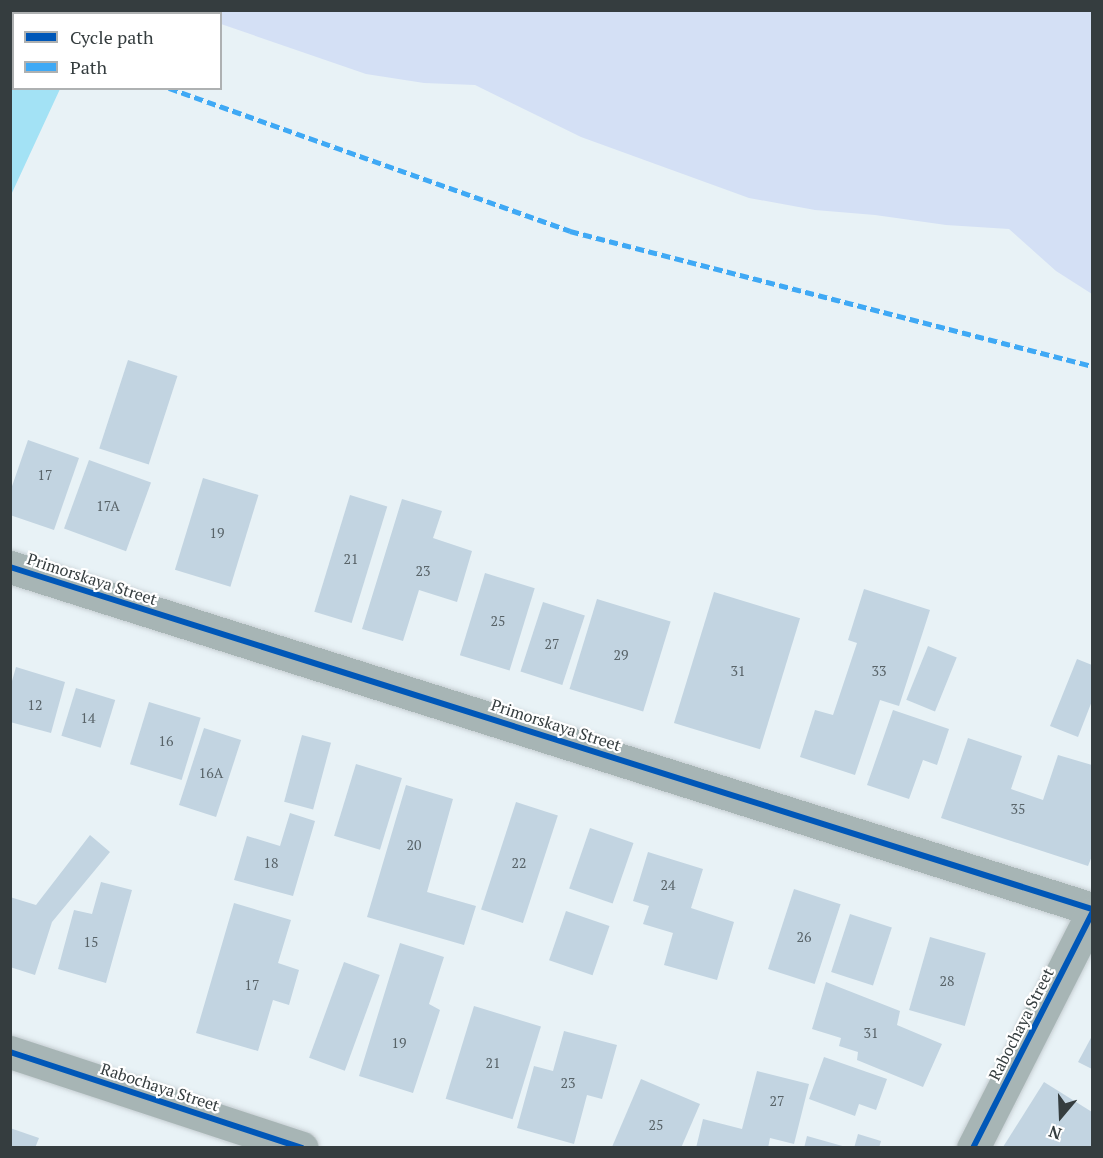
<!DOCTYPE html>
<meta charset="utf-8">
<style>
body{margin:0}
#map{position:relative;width:1103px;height:1158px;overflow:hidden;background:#e8f2f6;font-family:"PT Serif",serif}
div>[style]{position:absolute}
.green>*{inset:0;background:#a3e2f5}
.water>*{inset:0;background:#d4e0f5}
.building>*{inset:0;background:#c2d4e1;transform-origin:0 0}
.roads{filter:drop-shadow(0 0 2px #c5cdd1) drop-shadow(0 0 2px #c5cdd1)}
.minor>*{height:33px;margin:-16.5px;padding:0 16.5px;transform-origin:16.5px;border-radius:16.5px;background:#a7b5b5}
.quiet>*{height:4.5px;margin-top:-2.25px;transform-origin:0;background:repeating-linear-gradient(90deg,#3fa9f5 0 9px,transparent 0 13.5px)}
.cycleway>*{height:6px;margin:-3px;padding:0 3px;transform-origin:3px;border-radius:3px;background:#0057b8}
span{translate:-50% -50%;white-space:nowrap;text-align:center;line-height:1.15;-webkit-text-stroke:4.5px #fff;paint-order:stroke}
.number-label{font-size:14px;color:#586368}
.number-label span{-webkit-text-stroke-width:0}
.street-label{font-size:16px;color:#353d3f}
.frame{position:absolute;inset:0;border:12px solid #353d3f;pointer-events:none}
.legend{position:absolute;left:12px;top:12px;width:210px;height:78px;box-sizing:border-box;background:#fff;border:2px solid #aeb1b2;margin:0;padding:8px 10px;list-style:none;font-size:18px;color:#353d3f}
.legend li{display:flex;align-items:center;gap:12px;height:30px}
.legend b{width:30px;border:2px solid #aeb1b2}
.north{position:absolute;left:1031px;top:1086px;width:60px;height:60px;-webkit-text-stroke:4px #fff;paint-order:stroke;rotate:199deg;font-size:16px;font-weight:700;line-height:24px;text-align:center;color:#353d3f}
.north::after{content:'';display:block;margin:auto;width:21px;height:27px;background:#353d3f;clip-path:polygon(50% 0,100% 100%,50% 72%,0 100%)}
</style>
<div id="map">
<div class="green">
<i style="clip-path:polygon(11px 22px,14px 25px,14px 88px,60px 89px,11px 195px)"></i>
</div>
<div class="water">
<i style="clip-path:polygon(184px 11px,1092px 11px,1092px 294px,1056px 271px,1009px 229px,946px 225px,875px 215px,815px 210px,749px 198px,581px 137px,475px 85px,424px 83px,366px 74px,221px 24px,220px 14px,193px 13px)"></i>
</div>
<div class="building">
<i style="left:128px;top:360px;width:52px;height:93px;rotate:18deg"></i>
<i style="clip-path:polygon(28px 440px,79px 458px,54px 530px,10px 515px,10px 492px)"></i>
<i style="left:89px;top:460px;width:66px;height:73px;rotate:20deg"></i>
<i style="left:203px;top:478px;width:58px;height:96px;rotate:17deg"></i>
<i style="left:350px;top:495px;width:39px;height:122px;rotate:17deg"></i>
<i style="clip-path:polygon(402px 499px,442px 511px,433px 538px,472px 551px,457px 602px,419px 590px,403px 641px,362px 629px)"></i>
<i style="left:485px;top:573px;width:52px;height:86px;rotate:17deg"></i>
<i style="clip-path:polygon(864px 589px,930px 610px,899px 706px,880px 700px,855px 775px,800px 757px,815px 710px,833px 715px,857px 643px,848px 640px)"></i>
<i style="left:714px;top:592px;width:90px;height:137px;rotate:17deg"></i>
<i style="left:597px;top:599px;width:77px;height:94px;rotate:17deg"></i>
<i style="left:543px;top:602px;width:44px;height:73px;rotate:18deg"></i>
<i style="left:928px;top:646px;width:31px;height:58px;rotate:22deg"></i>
<i style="clip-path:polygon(1077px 659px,1092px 665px,1092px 701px,1078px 737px,1050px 726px)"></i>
<i style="clip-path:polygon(16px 667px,65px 682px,51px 733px,10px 722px,10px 688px)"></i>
<i style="left:76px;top:688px;width:41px;height:50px;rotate:17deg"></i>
<i style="left:149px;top:702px;width:54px;height:65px;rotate:17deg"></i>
<i style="clip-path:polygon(893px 710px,949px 729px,937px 765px,923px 760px,909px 799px,867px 785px)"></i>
<i style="left:204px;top:728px;width:39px;height:81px;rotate:18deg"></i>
<i style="left:302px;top:735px;width:30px;height:69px;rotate:15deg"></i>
<i style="clip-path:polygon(968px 738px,1022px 756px,1011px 789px,1043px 800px,1058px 755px,1092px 765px,1092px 856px,1088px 866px,941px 818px)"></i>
<i style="left:356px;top:764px;width:48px;height:75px;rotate:17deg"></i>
<i style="clip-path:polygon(406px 785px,453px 799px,427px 892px,476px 906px,464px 945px,367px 917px)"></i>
<i style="left:516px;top:802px;width:44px;height:113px;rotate:18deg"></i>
<i style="clip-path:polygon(290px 813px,315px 821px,293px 896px,234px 880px,247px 836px,280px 846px)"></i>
<i style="left:590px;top:828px;width:46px;height:64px;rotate:19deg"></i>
<i style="clip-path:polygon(90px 835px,110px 852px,52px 922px,35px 975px,10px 967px,10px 897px,36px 905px)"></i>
<i style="clip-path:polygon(648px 852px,703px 869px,691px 908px,734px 922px,717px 980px,664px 965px,673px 933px,643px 924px,649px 906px,633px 901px)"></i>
<i style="clip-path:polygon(101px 882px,132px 890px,106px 983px,58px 969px,74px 910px,92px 914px)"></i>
<i style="left:794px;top:889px;width:49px;height:84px;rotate:18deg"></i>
<i style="clip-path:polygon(234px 903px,291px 920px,278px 963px,299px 970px,289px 1005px,273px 1000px,258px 1051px,196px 1033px)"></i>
<i style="left:566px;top:911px;width:46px;height:52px;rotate:19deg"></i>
<i style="left:850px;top:914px;width:44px;height:61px;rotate:18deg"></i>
<i style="left:930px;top:937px;width:58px;height:76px;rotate:16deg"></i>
<i style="clip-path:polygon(400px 943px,444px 957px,429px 1004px,440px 1010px,413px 1093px,359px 1076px)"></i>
<i style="left:344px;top:962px;width:38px;height:102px;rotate:20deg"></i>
<i style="clip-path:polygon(826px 982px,900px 1011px,897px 1025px,942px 1044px,923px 1087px,857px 1060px,858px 1052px,839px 1046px,841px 1038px,812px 1029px)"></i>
<i style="left:474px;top:1006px;width:70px;height:97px;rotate:17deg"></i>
<i style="clip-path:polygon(564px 1031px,617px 1045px,602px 1099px,587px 1095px,574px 1144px,517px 1128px,534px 1066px,553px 1071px)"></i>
<i style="clip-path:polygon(1092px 1036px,1092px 1069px,1078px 1062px)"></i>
<i style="clip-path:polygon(824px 1057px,887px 1079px,876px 1110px,859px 1104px,855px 1116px,809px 1099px)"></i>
<i style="clip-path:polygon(757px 1071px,809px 1084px,794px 1144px,770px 1138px,768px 1148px,696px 1148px,703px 1119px,742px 1129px)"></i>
<i style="clip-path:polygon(641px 1079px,700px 1104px,681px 1148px,612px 1147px)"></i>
<i style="clip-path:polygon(1044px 1082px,1092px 1112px,1092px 1148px,1003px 1147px)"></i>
<i style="clip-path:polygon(10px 1128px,39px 1138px,35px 1148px,10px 1148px)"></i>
<i style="clip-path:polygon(858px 1134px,881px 1141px,879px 1148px,854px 1148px)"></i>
<i style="clip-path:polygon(807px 1136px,846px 1147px,845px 1148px,804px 1148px)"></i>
</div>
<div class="roads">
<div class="minor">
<i style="left:10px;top:567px;width:1135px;rotate:17.54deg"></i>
<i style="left:10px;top:1052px;width:307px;rotate:18.2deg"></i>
<i style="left:973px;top:1148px;width:263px;rotate:-63.1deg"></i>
</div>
</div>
<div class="quiet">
<i style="left:10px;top:32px;width:4px;rotate:14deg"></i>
<i style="left:169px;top:88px;width:426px;rotate:19.6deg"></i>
<i style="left:570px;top:231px;width:539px;rotate:14.5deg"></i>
</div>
<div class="cycleway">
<i style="left:10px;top:567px;width:1135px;rotate:17.54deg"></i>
<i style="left:10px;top:1052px;width:307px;rotate:18.2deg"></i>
<i style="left:973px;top:1148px;width:263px;rotate:-63.1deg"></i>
</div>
<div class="number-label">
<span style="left:45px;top:475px">17</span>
<span style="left:108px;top:506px">17А</span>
<span style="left:217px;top:533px">19</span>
<span style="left:351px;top:559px">21</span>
<span style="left:423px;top:571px">23</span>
<span style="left:498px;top:621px">25</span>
<span style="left:552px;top:644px">27</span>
<span style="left:621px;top:655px">29</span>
<span style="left:738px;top:671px">31</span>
<span style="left:879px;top:671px">33</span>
<span style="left:35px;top:705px">12</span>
<span style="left:88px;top:718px">14</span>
<span style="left:166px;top:741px">16</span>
<span style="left:211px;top:773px">16А</span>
<span style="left:1018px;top:809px">35</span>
<span style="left:414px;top:845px">20</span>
<span style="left:271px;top:863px">18</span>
<span style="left:519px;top:863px">22</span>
<span style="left:668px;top:885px">24</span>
<span style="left:804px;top:937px">26</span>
<span style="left:91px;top:942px">15</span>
<span style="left:947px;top:981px">28</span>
<span style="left:252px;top:985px">17</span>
<span style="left:871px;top:1033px">31</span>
<span style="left:399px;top:1043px">19</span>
<span style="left:493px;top:1063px">21</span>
<span style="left:568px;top:1083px">23</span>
<span style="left:777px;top:1101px">27</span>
<span style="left:656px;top:1125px">25</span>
</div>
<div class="street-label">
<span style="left:92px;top:579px;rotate:18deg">Primorskaya Street</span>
<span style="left:556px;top:725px;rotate:18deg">Primorskaya Street</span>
<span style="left:1021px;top:1024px;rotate:-63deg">Rabochaya Street</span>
<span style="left:160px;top:1087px;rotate:18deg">Rabochaya Street</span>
</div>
<div class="frame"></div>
<ul class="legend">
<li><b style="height:8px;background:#0057b8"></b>Cycle path</li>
<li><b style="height:8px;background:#3fa9f5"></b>Path</li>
</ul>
<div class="north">N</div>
</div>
